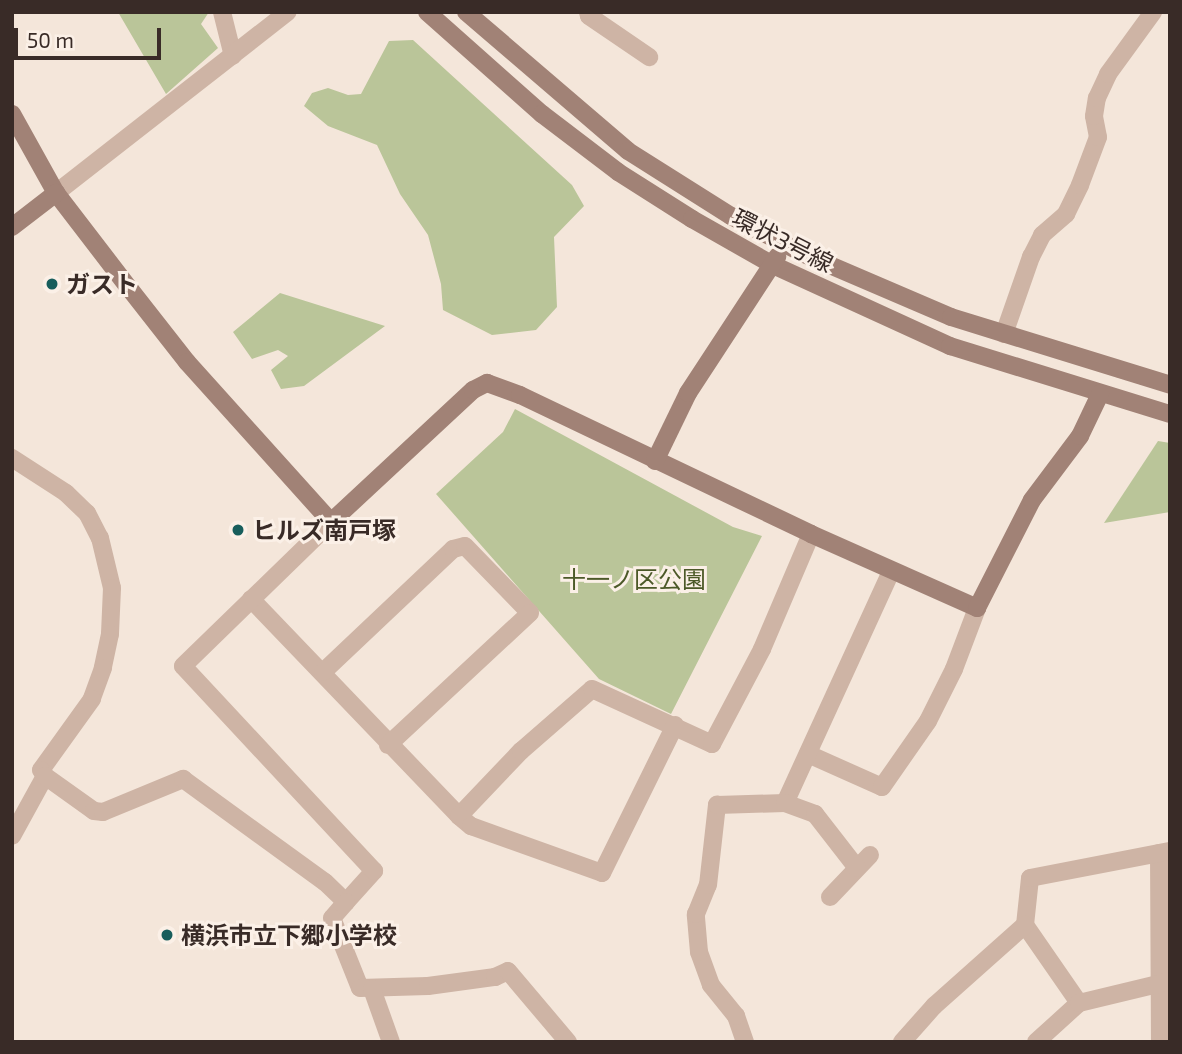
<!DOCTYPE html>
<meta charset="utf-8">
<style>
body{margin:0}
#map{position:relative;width:1182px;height:1054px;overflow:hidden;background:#f4e6da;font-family:"Exo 2","Noto Sans JP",sans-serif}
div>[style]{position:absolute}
.green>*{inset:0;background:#bac599}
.street>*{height:18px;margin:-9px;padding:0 9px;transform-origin:9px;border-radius:9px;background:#ceb4a5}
.secondary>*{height:18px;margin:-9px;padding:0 9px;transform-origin:9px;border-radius:9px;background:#a18276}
.dots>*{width:19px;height:19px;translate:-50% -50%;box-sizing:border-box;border:4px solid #fbf0e7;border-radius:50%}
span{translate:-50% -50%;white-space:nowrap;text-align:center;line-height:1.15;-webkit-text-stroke:6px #fbf0e7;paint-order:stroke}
.street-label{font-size:24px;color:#392b27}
.poi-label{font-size:24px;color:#392b27;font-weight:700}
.left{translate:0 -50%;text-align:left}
.park-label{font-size:24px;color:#4c5928}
.frame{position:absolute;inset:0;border:14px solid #392b27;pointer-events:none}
.scale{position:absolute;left:14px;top:28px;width:147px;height:32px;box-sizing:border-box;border:4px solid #392b27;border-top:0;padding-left:9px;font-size:21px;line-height:24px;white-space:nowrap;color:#392b27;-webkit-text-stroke:5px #fbf0e7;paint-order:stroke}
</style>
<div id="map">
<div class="green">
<i style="clip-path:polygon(118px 12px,209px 12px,201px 24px,218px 48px,166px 94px)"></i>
<i style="clip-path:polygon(413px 40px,572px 185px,584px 206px,554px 237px,557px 307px,536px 330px,492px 335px,443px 310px,441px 284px,428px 235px,400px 194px,377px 145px,328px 126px,304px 106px,312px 93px,328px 88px,348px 95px,361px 94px,389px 41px)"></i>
<i style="clip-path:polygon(280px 293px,385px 326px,304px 386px,281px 389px,271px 370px,288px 356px,278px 350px,252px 359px,233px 332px)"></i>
<i style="clip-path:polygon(515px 409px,733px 527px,762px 536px,671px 714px,599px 679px,436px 494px,503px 432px)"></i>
<i style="clip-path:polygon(1158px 441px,1170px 443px,1170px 512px,1104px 523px)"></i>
</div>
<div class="street">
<i style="left:222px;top:12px;width:45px;rotate:76deg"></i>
<i style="left:588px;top:12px;width:4px;rotate:76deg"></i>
<i style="left:589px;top:16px;width:73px;rotate:34.3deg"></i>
<i style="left:56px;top:193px;width:294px;rotate:-38deg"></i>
<i style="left:1004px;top:334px;width:82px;rotate:-70.7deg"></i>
<i style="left:1031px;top:257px;width:25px;rotate:-63deg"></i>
<i style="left:1042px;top:235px;width:32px;rotate:-41deg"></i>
<i style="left:1066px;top:214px;width:32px;rotate:-64deg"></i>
<i style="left:1080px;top:185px;width:51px;rotate:-69.4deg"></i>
<i style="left:1098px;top:137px;width:21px;rotate:-101deg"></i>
<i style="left:1094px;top:116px;width:18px;rotate:-81deg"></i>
<i style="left:1097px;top:98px;width:26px;rotate:-65deg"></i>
<i style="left:1108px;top:74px;width:77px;rotate:-54deg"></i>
<i style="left:12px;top:458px;width:64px;rotate:32.9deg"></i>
<i style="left:66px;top:493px;width:29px;rotate:44deg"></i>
<i style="left:87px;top:513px;width:28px;rotate:63deg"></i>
<i style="left:100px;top:538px;width:51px;rotate:76.5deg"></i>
<i style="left:112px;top:588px;width:46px;rotate:92.5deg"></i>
<i style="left:110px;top:634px;width:35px;rotate:102deg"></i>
<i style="left:103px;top:668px;width:33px;rotate:110deg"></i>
<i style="left:92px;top:699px;width:87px;rotate:125.7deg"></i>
<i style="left:41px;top:770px;width:7px;rotate:56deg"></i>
<i style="left:45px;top:776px;width:68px;rotate:118.8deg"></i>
<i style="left:251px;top:599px;width:301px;rotate:46.2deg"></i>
<i style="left:459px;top:816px;width:90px;rotate:-46.4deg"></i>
<i style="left:521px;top:751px;width:94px;rotate:-41.1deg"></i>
<i style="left:592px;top:689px;width:132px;rotate:24.6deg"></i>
<i style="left:712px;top:744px;width:107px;rotate:-62.2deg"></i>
<i style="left:762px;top:649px;width:125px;rotate:-66.9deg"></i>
<i style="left:323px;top:672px;width:179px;rotate:-43.4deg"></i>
<i style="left:453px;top:549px;width:12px;rotate:-14deg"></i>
<i style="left:465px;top:546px;width:93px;rotate:45.9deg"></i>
<i style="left:530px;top:613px;width:194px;rotate:137.1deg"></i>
<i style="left:808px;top:754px;width:81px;rotate:24deg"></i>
<i style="left:882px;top:787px;width:80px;rotate:-55.1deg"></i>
<i style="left:928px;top:721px;width:58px;rotate:-63.4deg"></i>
<i style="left:954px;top:669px;width:65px;rotate:-69.3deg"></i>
<i style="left:45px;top:776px;width:60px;rotate:35.5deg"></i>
<i style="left:94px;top:811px;width:9px;rotate:6deg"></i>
<i style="left:103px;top:812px;width:87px;rotate:-22.4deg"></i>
<i style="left:183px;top:779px;width:175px;rotate:36deg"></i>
<i style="left:325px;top:882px;width:29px;rotate:44deg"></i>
<i style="left:346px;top:902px;width:42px;rotate:-47.9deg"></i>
<i style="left:374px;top:871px;width:280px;rotate:-133deg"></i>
<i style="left:183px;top:666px;width:206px;rotate:-44.2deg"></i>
<i style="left:785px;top:803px;width:255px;rotate:-65.4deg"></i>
<i style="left:459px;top:816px;width:16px;rotate:40deg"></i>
<i style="left:471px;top:826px;width:139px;rotate:19.7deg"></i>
<i style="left:602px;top:873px;width:165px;rotate:-63.7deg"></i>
<i style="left:1159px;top:853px;width:189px;rotate:89.7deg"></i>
<i style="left:830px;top:897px;width:58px;rotate:-46.4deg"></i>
<i style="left:346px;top:902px;width:21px;rotate:131deg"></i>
<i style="left:332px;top:918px;width:75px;rotate:68.2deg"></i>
<i style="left:360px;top:988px;width:68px;rotate:-1.7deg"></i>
<i style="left:428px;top:986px;width:68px;rotate:-7.7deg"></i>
<i style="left:495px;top:977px;width:14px;rotate:-25deg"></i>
<i style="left:508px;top:971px;width:93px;rotate:49.8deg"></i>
<i style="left:372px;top:989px;width:56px;rotate:70.3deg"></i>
<i style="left:1079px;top:1003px;width:95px;rotate:-124.7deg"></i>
<i style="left:1025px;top:925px;width:47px;rotate:-83.9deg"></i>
<i style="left:1030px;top:878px;width:143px;rotate:-10.9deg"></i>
<i style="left:745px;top:1042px;width:28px;rotate:-109deg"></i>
<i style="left:736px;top:1016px;width:40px;rotate:-129deg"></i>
<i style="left:711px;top:985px;width:35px;rotate:-110deg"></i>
<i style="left:699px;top:952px;width:38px;rotate:-95deg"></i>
<i style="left:696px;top:914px;width:31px;rotate:-68deg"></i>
<i style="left:708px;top:885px;width:81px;rotate:-83.6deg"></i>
<i style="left:717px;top:805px;width:68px;rotate:-1.7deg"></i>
<i style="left:785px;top:803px;width:32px;rotate:20deg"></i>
<i style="left:815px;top:814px;width:68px;rotate:52.1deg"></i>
<i style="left:902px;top:1042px;width:48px;rotate:-48.4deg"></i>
<i style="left:934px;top:1006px;width:122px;rotate:-41.7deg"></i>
<i style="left:1036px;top:1042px;width:58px;rotate:-42.2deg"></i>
<i style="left:1079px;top:1003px;width:94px;rotate:-13.6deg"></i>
</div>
<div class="secondary">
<i style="left:427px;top:12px;width:154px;rotate:41.6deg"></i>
<i style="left:542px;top:114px;width:96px;rotate:37.3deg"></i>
<i style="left:618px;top:172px;width:88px;rotate:32.4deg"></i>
<i style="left:692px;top:219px;width:93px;rotate:29.6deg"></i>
<i style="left:773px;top:265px;width:195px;rotate:24.6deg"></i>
<i style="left:950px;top:346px;width:230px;rotate:17.2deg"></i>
<i style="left:466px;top:12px;width:213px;rotate:40.6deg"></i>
<i style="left:628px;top:151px;width:122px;rotate:32.3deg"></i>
<i style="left:731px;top:216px;width:82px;rotate:27.5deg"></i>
<i style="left:804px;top:254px;width:160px;rotate:23.2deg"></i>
<i style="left:951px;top:317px;width:229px;rotate:17.2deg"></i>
<i style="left:12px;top:114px;width:90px;rotate:60.9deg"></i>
<i style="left:56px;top:193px;width:120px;rotate:52.5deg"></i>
<i style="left:129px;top:288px;width:94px;rotate:51.9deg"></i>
<i style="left:187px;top:362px;width:215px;rotate:48deg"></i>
<i style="left:331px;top:522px;width:194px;rotate:-42.9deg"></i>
<i style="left:473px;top:390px;width:16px;rotate:-27deg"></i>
<i style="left:487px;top:383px;width:35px;rotate:20deg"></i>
<i style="left:520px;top:395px;width:322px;rotate:25.5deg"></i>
<i style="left:811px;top:534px;width:182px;rotate:24deg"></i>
<i style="left:977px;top:608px;width:121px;rotate:-63deg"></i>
<i style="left:1032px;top:500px;width:80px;rotate:-53.1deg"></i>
<i style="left:1080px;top:436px;width:47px;rotate:-64.5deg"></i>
<i style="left:12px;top:227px;width:56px;rotate:-37.7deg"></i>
<i style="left:655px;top:461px;width:76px;rotate:-64.1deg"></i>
<i style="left:688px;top:393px;width:163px;rotate:-56.8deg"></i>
</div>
<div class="dots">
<i style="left:52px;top:284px;background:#185e5c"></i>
<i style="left:238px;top:530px;background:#185e5c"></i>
<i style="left:167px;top:935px;background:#185e5c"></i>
</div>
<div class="street-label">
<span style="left:783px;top:240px;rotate:27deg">環状3号線</span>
</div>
<div class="poi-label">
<span class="left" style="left:66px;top:284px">ガスト</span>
<span class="left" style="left:252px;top:530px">ヒルズ南戸塚</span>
<span class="left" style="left:181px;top:935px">横浜市立下郷小学校</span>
</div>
<div class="park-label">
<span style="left:634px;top:579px">十一ノ区公園</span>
</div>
<div class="frame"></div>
<div class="scale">50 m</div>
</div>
